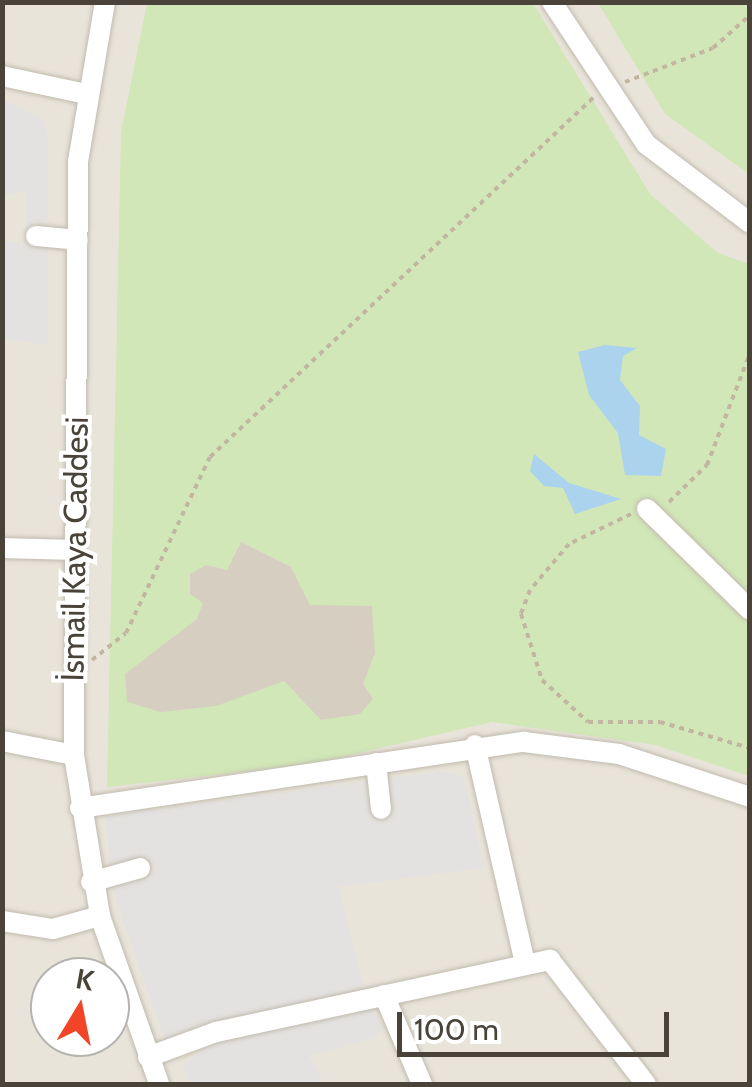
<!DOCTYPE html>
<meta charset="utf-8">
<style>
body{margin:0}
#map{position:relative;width:752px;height:1087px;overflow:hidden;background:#f5f2ec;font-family:Cabin,sans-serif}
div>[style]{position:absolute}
.residential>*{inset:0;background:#e9e4da}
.green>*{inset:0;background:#d1e7b7}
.parking>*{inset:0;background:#e4e2e0}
.water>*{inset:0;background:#abd3ee}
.building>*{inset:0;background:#d6cec1}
.path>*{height:4px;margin-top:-2px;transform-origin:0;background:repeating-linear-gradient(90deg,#c2b6a0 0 5px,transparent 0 10px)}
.roads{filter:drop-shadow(0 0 2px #c1baae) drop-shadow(0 0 2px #c1baae)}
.minor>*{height:20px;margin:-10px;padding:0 10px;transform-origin:10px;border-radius:10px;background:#fff}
span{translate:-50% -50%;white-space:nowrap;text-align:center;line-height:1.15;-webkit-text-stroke:8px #fff;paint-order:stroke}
.street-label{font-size:32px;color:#494339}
.frame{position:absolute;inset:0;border:5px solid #494339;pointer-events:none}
.north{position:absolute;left:30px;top:957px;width:100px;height:100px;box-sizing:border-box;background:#fff;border:2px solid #b6b4b0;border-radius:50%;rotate:10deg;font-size:28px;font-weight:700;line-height:40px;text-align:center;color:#494339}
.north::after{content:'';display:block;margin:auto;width:35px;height:45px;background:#f24426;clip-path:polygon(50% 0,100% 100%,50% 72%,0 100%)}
.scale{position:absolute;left:397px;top:1012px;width:272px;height:45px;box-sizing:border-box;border:5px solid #494339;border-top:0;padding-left:12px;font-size:30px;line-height:35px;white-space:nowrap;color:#494339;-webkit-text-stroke:8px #fff;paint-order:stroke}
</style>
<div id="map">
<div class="residential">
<i style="clip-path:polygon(evenodd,2px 3px,749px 3px,749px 1084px,3px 1084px,2px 3px,50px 977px,110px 977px,110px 1037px,50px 1037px,50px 977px)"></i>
</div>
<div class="green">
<i style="clip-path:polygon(147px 3px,533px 3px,650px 194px,718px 253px,749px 264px,749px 776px,655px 745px,492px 722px,311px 764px,107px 787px,121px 132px)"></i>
<i style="clip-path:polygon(598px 3px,749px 3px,749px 174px,665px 114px)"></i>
</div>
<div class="parking">
<i style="clip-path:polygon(3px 99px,42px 118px,48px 136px,48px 345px,3px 339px,3px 241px,21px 243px,20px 253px,26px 235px,26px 191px,3px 196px)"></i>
<i style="clip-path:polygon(445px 771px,464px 777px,484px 868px,338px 887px,364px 990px,197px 1028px,166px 1043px,113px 893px,105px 816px)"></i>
<i style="clip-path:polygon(370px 1008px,384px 1027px,374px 1038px,309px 1056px,325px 1084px,190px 1084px,183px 1066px,215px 1041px)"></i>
</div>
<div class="water">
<i style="clip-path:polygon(605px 345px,637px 348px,623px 356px,620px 380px,640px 406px,639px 435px,666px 449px,661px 476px,625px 475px,618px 433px,589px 395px,578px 352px)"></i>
<i style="clip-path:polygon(534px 454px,569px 483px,621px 499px,575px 514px,563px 488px,544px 486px,530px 471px)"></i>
</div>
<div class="building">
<i style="clip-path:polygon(241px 542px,291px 567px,310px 605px,372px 606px,375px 653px,363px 684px,373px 699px,360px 714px,321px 720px,284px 681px,216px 706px,161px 712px,127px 702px,125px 674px,197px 619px,203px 603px,190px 594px,190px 574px,206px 565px,227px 570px)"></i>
</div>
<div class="path">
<i style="left:748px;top:2px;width:6px;rotate:72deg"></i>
<i style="left:625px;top:82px;width:94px;rotate:-21.1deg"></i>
<i style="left:713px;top:48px;width:50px;rotate:-41.7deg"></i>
<i style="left:669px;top:502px;width:53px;rotate:-44.2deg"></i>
<i style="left:707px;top:465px;width:120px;rotate:-69deg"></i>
<i style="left:631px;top:514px;width:69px;rotate:154.2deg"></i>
<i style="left:569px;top:544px;width:60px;rotate:130.3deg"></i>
<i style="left:530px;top:590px;width:26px;rotate:111deg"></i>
<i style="left:521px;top:614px;width:69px;rotate:72.3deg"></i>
<i style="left:542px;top:680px;width:62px;rotate:42.4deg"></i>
<i style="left:588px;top:722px;width:72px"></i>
<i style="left:660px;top:722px;width:94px;rotate:16.1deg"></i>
<i style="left:92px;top:660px;width:43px;rotate:-38.5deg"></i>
<i style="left:126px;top:633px;width:195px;rotate:-64.5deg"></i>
<i style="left:210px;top:457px;width:526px;rotate:-43.15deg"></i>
</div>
<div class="roads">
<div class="minor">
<i style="left:105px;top:2px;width:161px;rotate:99.6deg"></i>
<i style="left:78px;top:161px;width:594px;rotate:90.39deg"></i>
<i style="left:74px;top:755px;width:163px;rotate:80.8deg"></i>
<i style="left:100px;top:916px;width:178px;rotate:70.6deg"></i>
<i style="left:552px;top:2px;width:170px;rotate:56.5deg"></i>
<i style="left:646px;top:144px;width:131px;rotate:37.2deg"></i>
<i style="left:2px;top:76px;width:86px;rotate:12.1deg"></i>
<i style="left:36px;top:236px;width:42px;rotate:5.4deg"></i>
<i style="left:647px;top:509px;width:144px;rotate:44.4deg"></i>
<i style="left:2px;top:548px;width:73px;rotate:1.6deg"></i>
<i style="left:2px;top:741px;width:73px;rotate:11deg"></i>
<i style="left:475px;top:745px;width:224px;rotate:77.1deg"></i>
<i style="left:376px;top:763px;width:46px;rotate:83.8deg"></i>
<i style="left:80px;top:808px;width:449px;rotate:-8.5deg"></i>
<i style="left:524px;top:742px;width:96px;rotate:7.2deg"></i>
<i style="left:619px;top:754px;width:138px;rotate:18.2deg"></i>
<i style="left:91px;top:882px;width:51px;rotate:-15.9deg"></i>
<i style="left:2px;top:921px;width:52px;rotate:8.9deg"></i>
<i style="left:53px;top:929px;width:49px;rotate:-15.5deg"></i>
<i style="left:384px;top:995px;width:97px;rotate:66.9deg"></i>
<i style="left:148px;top:1057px;width:72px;rotate:-20.2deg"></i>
<i style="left:216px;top:1032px;width:342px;rotate:-12.2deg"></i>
<i style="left:550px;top:960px;width:157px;rotate:52.3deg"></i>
</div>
</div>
<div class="street-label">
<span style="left:75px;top:549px;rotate:-89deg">İsmail Kaya Caddesi</span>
</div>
<div class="frame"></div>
<div class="north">K</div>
<div class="scale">100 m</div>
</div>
